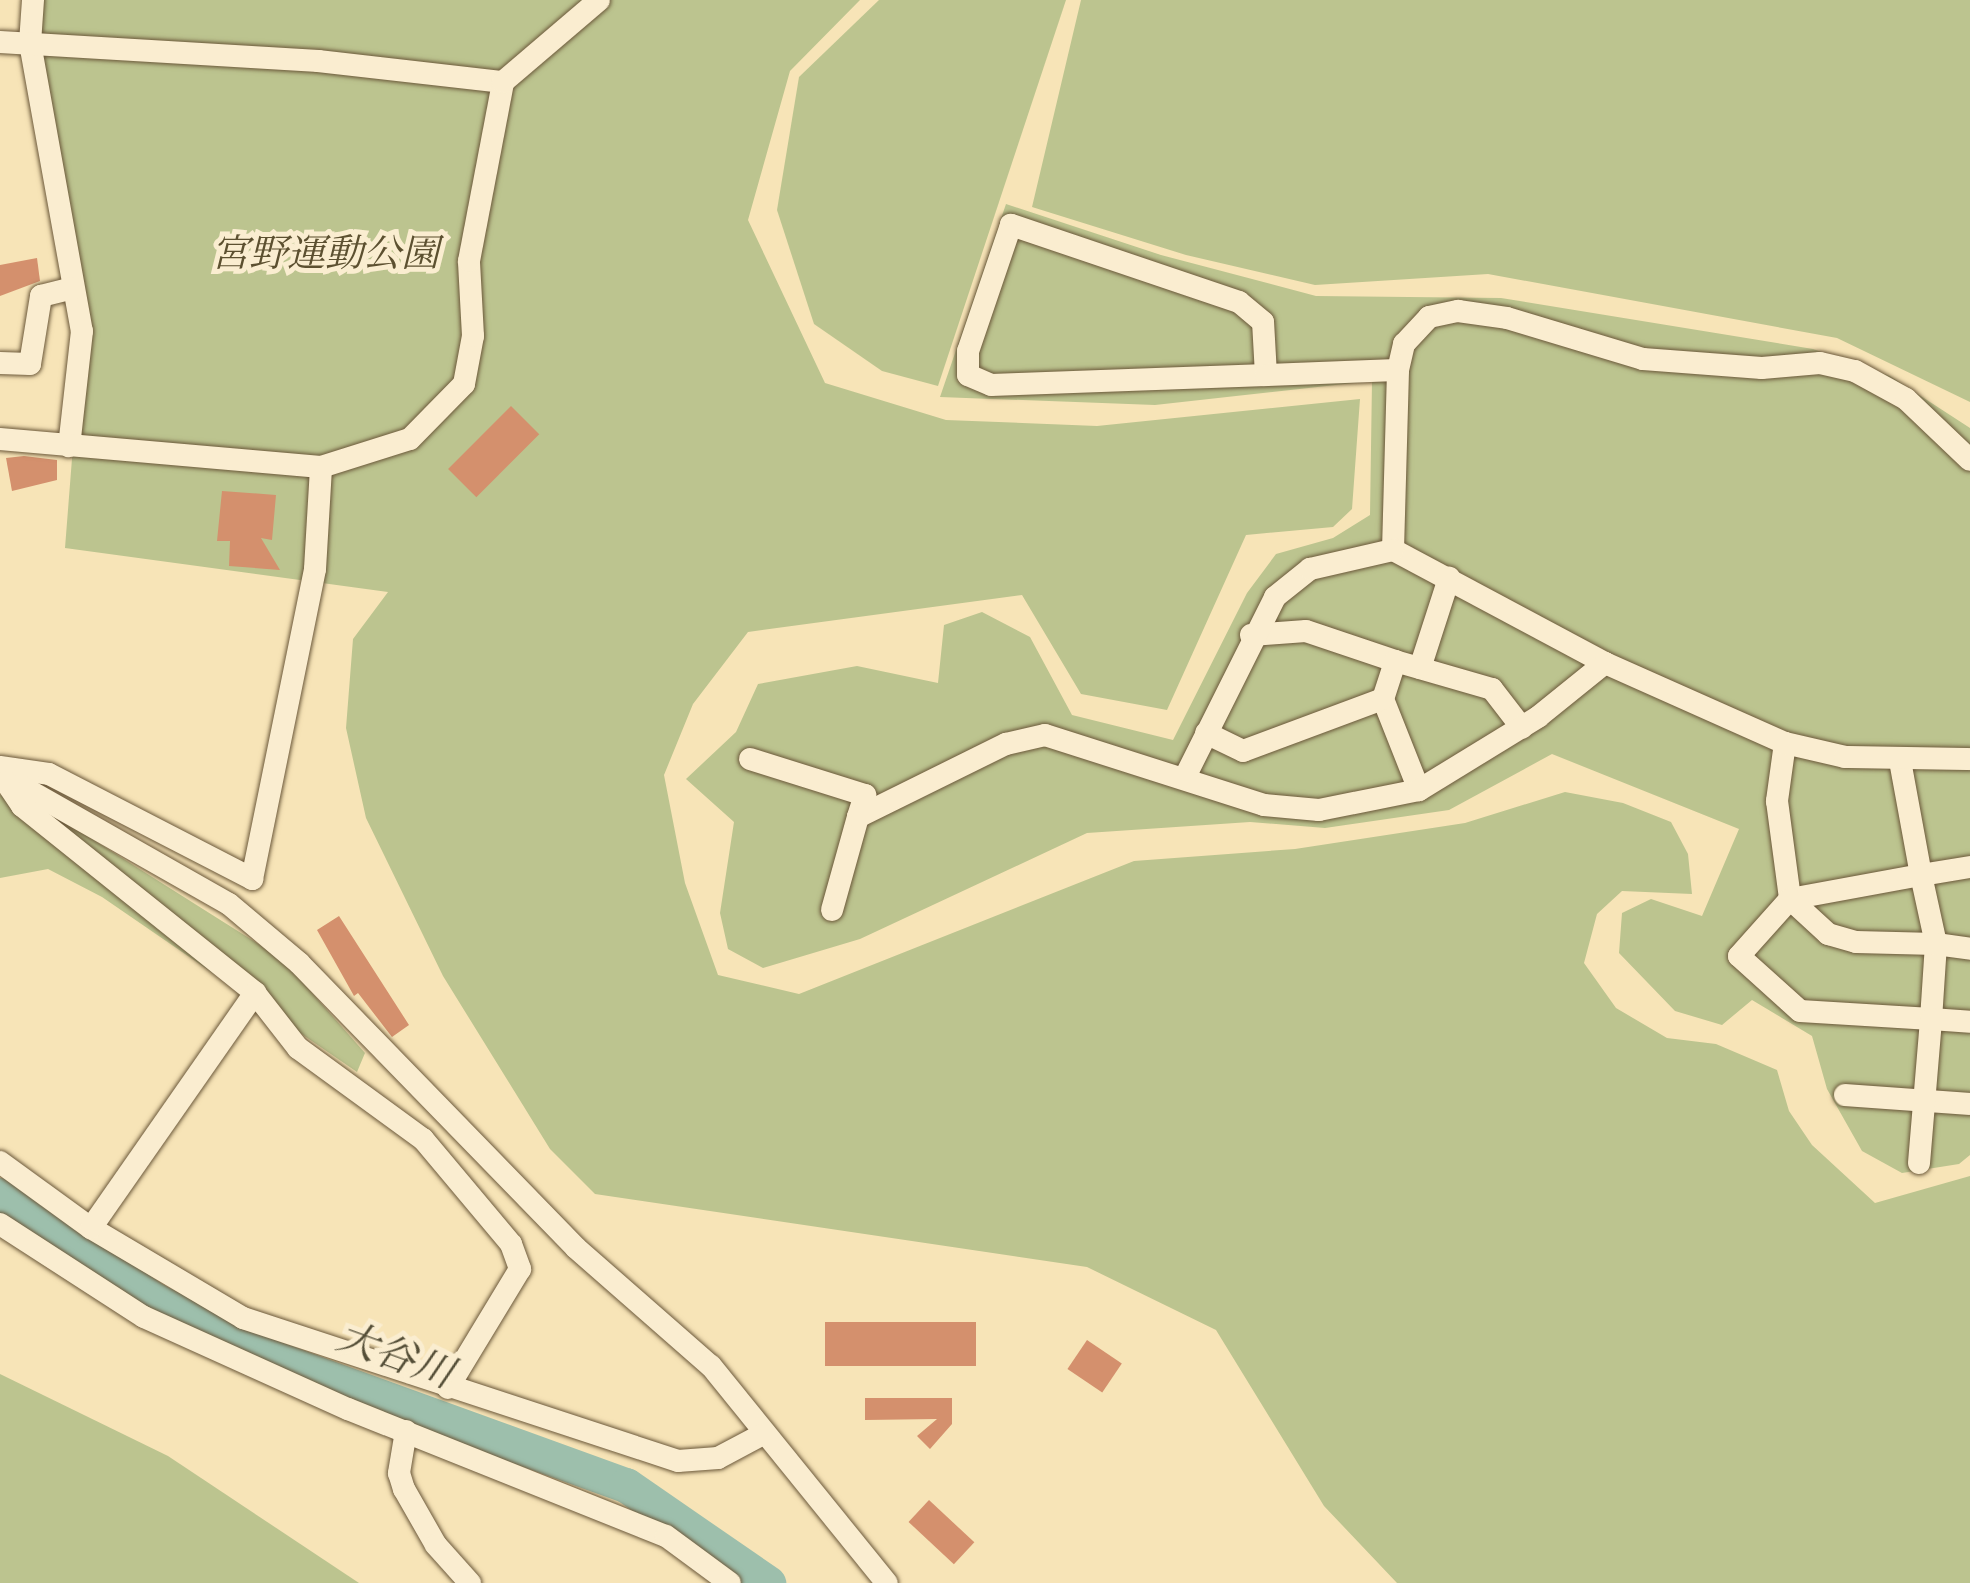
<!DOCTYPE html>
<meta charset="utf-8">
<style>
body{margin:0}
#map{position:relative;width:1970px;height:1583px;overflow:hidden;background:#f7e4b7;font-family:"Libre Bodoni","Noto Serif JP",serif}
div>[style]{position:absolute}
.green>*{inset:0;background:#bcc48f}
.river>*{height:35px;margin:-17.5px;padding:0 17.5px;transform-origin:17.5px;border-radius:17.5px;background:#9dbfac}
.building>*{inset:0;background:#d4906d;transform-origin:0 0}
.roads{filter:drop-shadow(0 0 2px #6b583a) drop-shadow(0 0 2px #6b583a)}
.minor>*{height:22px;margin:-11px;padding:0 11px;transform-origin:11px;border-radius:11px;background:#faedd0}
span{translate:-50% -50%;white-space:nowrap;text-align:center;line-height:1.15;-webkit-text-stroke:10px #faedd0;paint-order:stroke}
.park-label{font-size:38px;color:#5c5030;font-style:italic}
.water-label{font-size:40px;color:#544e37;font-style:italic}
</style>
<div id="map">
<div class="green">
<i style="clip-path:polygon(33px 0,860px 0,790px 71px,748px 220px,825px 383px,946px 420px,1097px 426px,1360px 399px,1352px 509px,1333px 527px,1246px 535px,1167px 710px,1081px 694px,1022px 595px,748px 632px,693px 704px,664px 775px,685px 883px,718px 975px,799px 994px,1134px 861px,1295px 849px,1465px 823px,1565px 792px,1623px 803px,1671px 822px,1688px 854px,1692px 894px,1622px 891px,1597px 914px,1584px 963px,1616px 1008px,1667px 1038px,1716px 1044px,1777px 1070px,1789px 1111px,1812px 1145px,1875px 1203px,1970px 1176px,1970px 1583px,1397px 1583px,1324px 1506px,1216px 1330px,1087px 1267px,595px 1194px,550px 1149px,443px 976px,366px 818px,346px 728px,353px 639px,388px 592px,65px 548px,82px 331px)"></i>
<i style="clip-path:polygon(879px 0,1066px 0,938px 386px,882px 371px,814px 324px,777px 210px,799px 77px)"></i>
<i style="clip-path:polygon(1081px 0,1970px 0,1970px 402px,1837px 338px,1488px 274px,1315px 285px,1186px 255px,1032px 207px)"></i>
<i style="clip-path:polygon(1006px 204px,1161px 255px,1316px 296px,1501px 298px,1813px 349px,1890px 376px,1970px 428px,1970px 1155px,1959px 1164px,1902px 1173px,1862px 1151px,1827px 1089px,1812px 1036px,1752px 1000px,1722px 1025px,1675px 1011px,1619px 953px,1622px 913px,1651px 899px,1702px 916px,1739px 829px,1552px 754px,1449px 810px,1325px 828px,1250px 822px,1087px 833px,860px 939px,763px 968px,728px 949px,720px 913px,734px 822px,686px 779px,736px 732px,758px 684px,857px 666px,938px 683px,944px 625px,982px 612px,1030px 637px,1072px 715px,1173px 740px,1247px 593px,1276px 554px,1333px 538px,1370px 515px,1372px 381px,1155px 405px,940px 397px)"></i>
<i style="clip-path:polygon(0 795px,73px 827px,282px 959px,365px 1053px,357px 1072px,102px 897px,48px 869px,0 878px)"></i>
<i style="clip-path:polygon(0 1374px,168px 1456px,359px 1583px,0 1583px)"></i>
</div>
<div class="river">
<i style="left:0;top:1195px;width:187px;rotate:34.1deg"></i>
<i style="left:155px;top:1300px;width:127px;rotate:26.2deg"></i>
<i style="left:269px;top:1356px;width:380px;rotate:19.9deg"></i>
<i style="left:626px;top:1485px;width:173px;rotate:34.6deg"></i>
</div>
<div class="building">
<i style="clip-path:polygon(37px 258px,40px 281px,0 296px,0 265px)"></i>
<i style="left:511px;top:406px;width:40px;height:89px;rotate:45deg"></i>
<i style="clip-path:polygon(24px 456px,57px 460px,57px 480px,12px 491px,6px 458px)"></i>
<i style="clip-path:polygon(222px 491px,276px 495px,272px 540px,261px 538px,280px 570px,229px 566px,230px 541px,217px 541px)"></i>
<i style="clip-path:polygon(339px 916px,409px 1025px,392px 1037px,358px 993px,354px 996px,317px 930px)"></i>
<i style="left:976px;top:1322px;width:44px;height:151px;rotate:90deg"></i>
<i style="left:1087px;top:1340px;width:42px;height:35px;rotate:34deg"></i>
<i style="clip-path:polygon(865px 1398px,952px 1398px,952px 1424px,930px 1449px,917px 1436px,937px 1419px,865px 1420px)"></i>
<i style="left:929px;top:1500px;width:62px;height:30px;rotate:43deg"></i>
</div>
<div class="roads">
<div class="minor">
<i style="left:33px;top:0;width:43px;rotate:94deg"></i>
<i style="left:30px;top:43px;width:293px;rotate:79.8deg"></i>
<i style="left:82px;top:331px;width:116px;rotate:96.4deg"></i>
<i style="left:0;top:42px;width:319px;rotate:3.4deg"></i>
<i style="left:318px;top:61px;width:186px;rotate:6.5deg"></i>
<i style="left:0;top:363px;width:30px;rotate:2deg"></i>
<i style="left:30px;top:364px;width:69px;rotate:-80.8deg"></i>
<i style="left:41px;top:296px;width:33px;rotate:-14deg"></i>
<i style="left:1266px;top:375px;width:53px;rotate:-93.2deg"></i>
<i style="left:1263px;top:322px;width:31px;rotate:-140deg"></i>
<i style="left:1239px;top:302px;width:241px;rotate:-161.3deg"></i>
<i style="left:1011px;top:225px;width:133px;rotate:108.8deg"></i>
<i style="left:968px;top:351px;width:24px;rotate:90deg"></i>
<i style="left:968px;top:375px;width:25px;rotate:23deg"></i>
<i style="left:991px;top:385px;width:275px;rotate:-2.1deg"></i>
<i style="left:1266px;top:375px;width:132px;rotate:-2.2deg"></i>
<i style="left:0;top:439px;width:322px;rotate:5deg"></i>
<i style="left:321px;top:467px;width:93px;rotate:-17.5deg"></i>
<i style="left:410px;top:439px;width:77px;rotate:-45.5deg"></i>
<i style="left:464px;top:384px;width:49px;rotate:-79.4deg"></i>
<i style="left:473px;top:336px;width:75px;rotate:-93.1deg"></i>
<i style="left:469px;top:261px;width:182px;rotate:-79.2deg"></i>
<i style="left:503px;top:82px;width:126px;rotate:-40.5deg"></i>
<i style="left:1251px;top:635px;width:55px;rotate:-4.2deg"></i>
<i style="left:1306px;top:631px;width:94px;rotate:18.6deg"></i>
<i style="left:1605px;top:663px;width:240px;rotate:-151.9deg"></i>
<i style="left:1393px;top:550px;width:180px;rotate:-88.4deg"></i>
<i style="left:1398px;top:370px;width:27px;rotate:-77deg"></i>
<i style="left:1404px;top:344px;width:37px;rotate:-47deg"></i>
<i style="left:1429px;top:317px;width:30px;rotate:-12deg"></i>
<i style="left:1458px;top:311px;width:49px;rotate:8.1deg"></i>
<i style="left:1507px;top:318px;width:142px;rotate:16.8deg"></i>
<i style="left:1643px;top:359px;width:119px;rotate:4.3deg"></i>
<i style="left:1762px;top:368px;width:58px;rotate:-4.9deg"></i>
<i style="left:1820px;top:363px;width:36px;rotate:13deg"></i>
<i style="left:1855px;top:371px;width:58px;rotate:28.8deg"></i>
<i style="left:1906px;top:399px;width:88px;rotate:43.6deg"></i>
<i style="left:1420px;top:668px;width:95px;rotate:-72.1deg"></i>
<i style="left:1383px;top:699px;width:98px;rotate:68.4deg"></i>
<i style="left:1206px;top:733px;width:41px;rotate:25.9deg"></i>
<i style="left:1243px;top:751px;width:149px;rotate:-20.4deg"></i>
<i style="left:1383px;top:699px;width:40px;rotate:-72deg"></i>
<i style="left:1395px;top:661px;width:101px;rotate:16.1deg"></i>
<i style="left:1492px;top:689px;width:49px;rotate:52.4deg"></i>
<i style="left:1785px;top:743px;width:59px;rotate:97.9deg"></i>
<i style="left:1777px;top:801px;width:99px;rotate:82.4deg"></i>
<i style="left:1790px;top:899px;width:133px;rotate:-10.4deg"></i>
<i style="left:1921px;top:875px;width:116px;rotate:-100.4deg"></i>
<i style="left:750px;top:759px;width:121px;rotate:17.4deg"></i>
<i style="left:865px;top:795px;width:23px;rotate:108deg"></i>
<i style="left:0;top:767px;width:49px;rotate:8.1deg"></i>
<i style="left:49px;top:774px;width:229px;rotate:27.3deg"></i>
<i style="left:252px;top:879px;width:316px;rotate:-78.5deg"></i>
<i style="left:315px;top:569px;width:102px;rotate:-86.6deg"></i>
<i style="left:0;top:774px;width:263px;rotate:29.6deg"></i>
<i style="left:229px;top:904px;width:92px;rotate:40.1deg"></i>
<i style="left:299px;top:963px;width:397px;rotate:45.8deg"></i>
<i style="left:576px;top:1248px;width:179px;rotate:41.2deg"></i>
<i style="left:711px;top:1366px;width:279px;rotate:51deg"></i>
<i style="left:1186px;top:775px;width:199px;rotate:-63.4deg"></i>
<i style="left:1275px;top:597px;width:45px;rotate:-38.7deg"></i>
<i style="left:1310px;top:569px;width:85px;rotate:-12.9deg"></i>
<i style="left:6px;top:782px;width:29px;rotate:56deg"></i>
<i style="left:22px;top:806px;width:299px;rotate:38.7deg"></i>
<i style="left:255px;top:993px;width:70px;rotate:52deg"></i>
<i style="left:298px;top:1048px;width:155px;rotate:36.1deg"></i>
<i style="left:423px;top:1139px;width:137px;rotate:50deg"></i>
<i style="left:511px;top:1244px;width:27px;rotate:70deg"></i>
<i style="left:520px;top:1269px;width:139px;rotate:121.2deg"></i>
<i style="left:1970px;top:867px;width:50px;rotate:170.7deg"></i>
<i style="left:1921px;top:875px;width:71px;rotate:77.7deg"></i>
<i style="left:1936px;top:944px;width:75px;rotate:93.8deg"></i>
<i style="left:1931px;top:1019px;width:131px;rotate:-176.5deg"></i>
<i style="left:1800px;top:1011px;width:82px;rotate:-138deg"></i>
<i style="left:1739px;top:956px;width:76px;rotate:-48.2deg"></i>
<i style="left:1790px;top:899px;width:52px;rotate:42.6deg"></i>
<i style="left:1828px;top:934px;width:29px;rotate:16deg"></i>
<i style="left:1856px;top:942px;width:80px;rotate:1.4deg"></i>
<i style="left:1936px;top:944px;width:34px;rotate:8deg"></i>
<i style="left:832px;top:910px;width:97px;rotate:-74.4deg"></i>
<i style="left:858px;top:817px;width:165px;rotate:-26.3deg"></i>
<i style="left:1006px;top:744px;width:40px;rotate:-13deg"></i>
<i style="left:1045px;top:735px;width:230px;rotate:17.7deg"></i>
<i style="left:1264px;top:805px;width:55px;rotate:5.2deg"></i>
<i style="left:1319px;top:810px;width:102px;rotate:-11.3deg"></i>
<i style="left:1419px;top:790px;width:140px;rotate:-31.5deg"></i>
<i style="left:1538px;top:717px;width:86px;rotate:-38.9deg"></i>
<i style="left:1605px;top:663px;width:197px;rotate:24deg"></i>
<i style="left:1785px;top:743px;width:62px;rotate:13.1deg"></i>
<i style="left:1845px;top:757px;width:125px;rotate:0.9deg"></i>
<i style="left:1845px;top:1095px;width:125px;rotate:4.1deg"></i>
<i style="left:0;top:1162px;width:112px;rotate:36deg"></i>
<i style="left:91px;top:1228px;width:177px;rotate:30.6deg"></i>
<i style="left:243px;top:1318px;width:458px;rotate:18.2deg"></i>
<i style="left:678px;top:1461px;width:40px;rotate:-4.3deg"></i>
<i style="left:718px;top:1458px;width:53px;rotate:-28deg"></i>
<i style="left:1919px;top:1163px;width:144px;rotate:-85.2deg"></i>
<i style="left:1931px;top:1019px;width:39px;rotate:4deg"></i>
<i style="left:0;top:1224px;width:171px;rotate:32.9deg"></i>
<i style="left:144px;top:1317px;width:224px;rotate:24.3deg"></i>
<i style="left:348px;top:1409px;width:342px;rotate:21.8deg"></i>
<i style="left:666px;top:1536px;width:79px;rotate:36.3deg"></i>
<i style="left:91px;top:1228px;width:287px;rotate:-55.1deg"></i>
<i style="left:406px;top:1431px;width:43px;rotate:99.5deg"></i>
<i style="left:399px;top:1473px;width:17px;rotate:73deg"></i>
<i style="left:404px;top:1489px;width:64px;rotate:60.3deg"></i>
<i style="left:436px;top:1545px;width:51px;rotate:48.2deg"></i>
</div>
</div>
<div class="park-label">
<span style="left:325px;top:255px">宮野運動公園</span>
</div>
<div class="water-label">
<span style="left:395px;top:1356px;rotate:20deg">大谷川</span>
</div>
</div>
